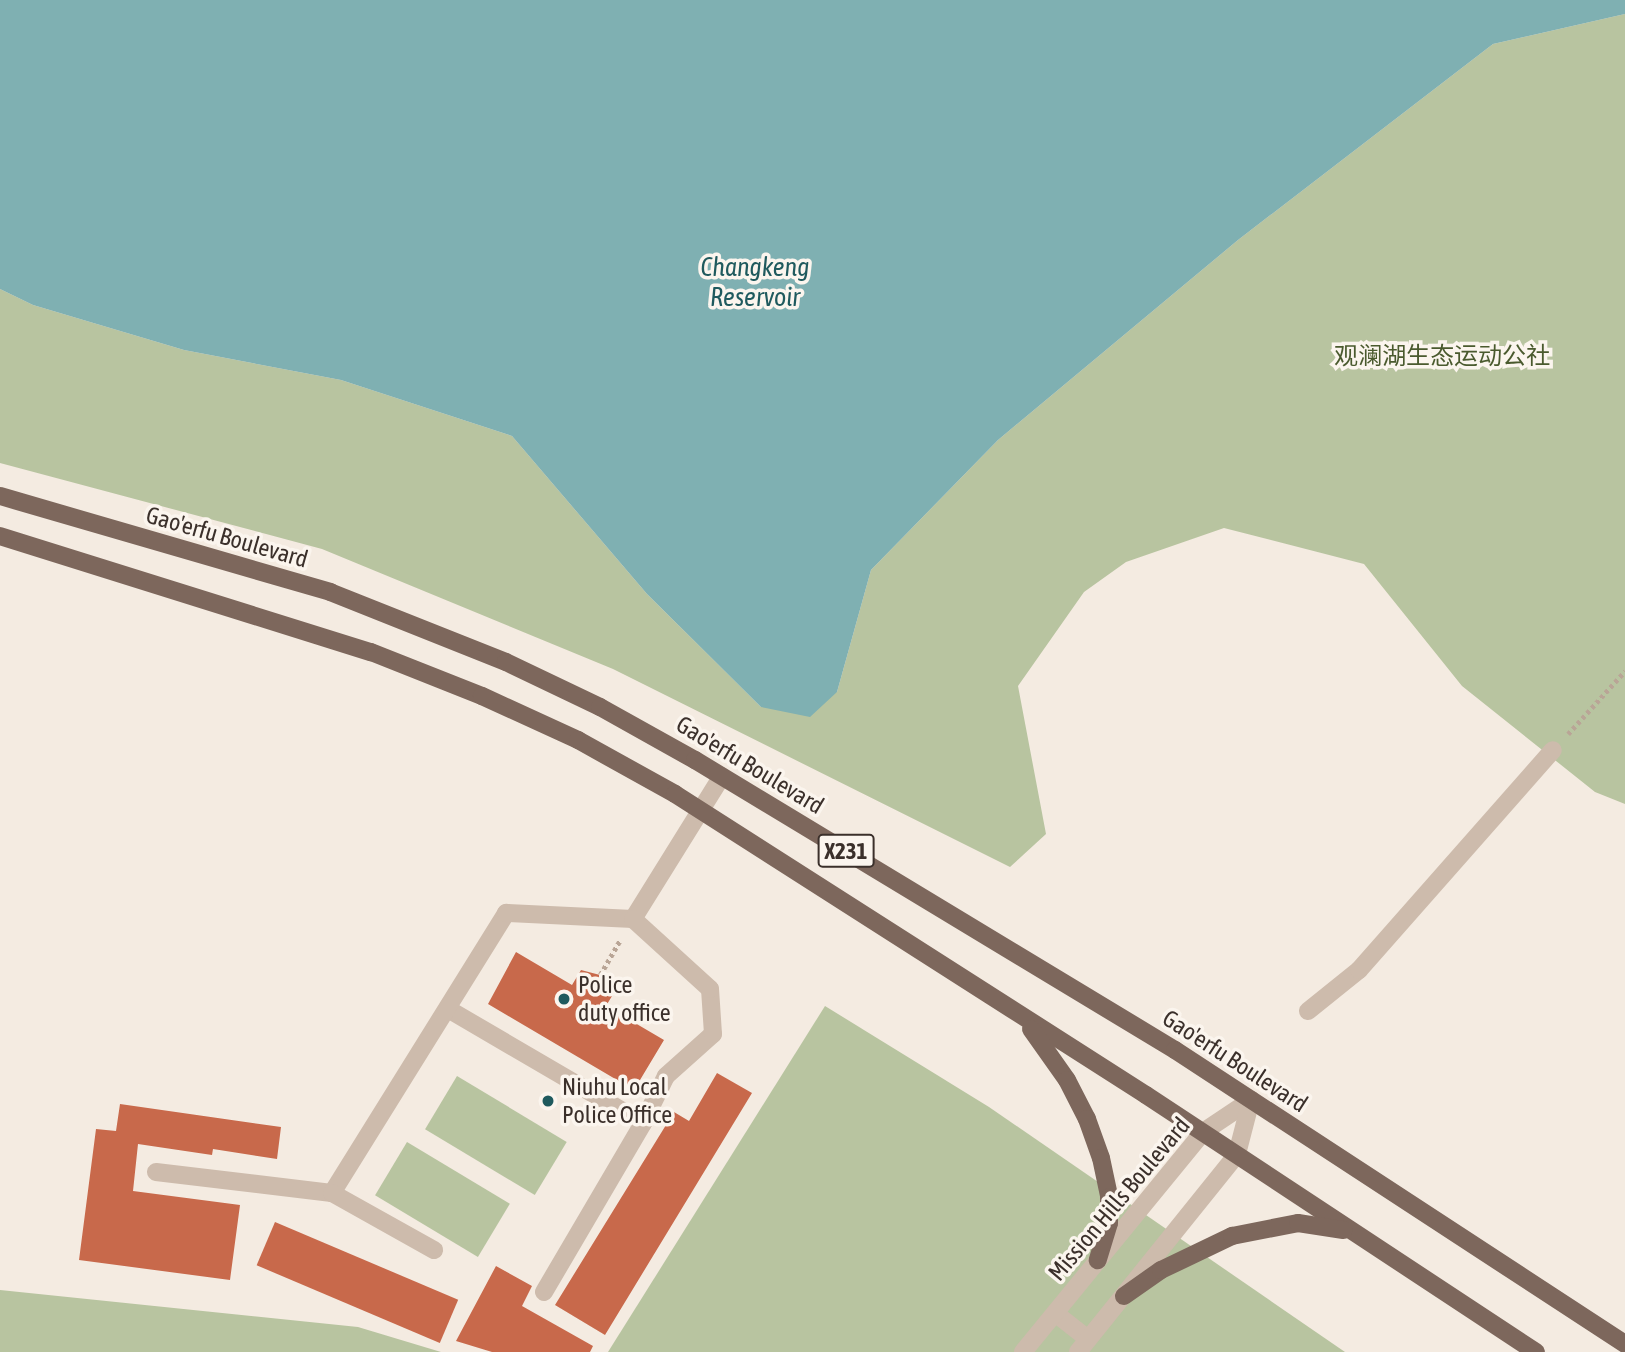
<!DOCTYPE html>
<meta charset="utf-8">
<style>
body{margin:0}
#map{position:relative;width:1625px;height:1352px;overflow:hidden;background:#f4ebe1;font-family:"Asap Condensed","Noto Sans SC",sans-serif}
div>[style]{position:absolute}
.green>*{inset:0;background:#b8c4a0;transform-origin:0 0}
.water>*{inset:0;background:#7fb0b2}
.building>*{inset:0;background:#c8694b;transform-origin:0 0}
.path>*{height:4.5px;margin-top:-2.25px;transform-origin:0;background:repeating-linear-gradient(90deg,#b9a596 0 3.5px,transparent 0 7px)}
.minor>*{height:18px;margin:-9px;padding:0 9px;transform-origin:9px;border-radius:9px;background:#cdbbac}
.major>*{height:18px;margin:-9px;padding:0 9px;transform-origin:9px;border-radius:9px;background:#7d675c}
.dots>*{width:19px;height:19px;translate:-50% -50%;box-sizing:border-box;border:4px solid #fbf5ee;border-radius:50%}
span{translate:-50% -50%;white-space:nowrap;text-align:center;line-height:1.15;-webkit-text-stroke:7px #fbf5ee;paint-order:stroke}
.shield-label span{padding:2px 5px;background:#fbf5ee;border:2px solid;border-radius:5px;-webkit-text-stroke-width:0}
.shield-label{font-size:23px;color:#3b302b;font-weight:700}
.park-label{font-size:24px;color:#4a5a2e}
.street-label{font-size:24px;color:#3b302b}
.poi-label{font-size:24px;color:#3b302b}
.left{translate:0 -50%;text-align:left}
.water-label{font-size:26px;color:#1f5a5e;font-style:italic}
</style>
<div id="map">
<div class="green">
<i style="clip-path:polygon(1625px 14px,1625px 804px,1595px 792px,1462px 686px,1364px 564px,1224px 528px,1126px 562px,1084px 592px,1018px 686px,1046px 834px,1010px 867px,613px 669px,322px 549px,0 463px,0 289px,33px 305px,184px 350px,341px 380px,512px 436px,647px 594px,761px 707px,837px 692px,871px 570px,998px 440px,1238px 240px,1493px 44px)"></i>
<i style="clip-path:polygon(825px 1006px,989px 1107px,1345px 1352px,608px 1352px)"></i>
<i style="left:457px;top:1076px;width:128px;height:62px;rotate:31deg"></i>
<i style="left:407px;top:1142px;width:120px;height:62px;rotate:31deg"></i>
<i style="clip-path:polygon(0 1290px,358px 1327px,441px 1352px,0 1352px)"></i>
</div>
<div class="water">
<i style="clip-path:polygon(0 0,1625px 0,1625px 14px,1493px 44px,1238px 240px,998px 440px,871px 570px,837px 692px,810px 717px,761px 707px,647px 594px,512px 436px,341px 380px,184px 350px,33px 305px,0 289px)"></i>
</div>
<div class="building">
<i style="clip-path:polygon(516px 952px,572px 985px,581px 970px,600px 975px,615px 991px,606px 1006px,664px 1040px,634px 1090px,488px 1004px)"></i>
<i style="clip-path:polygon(717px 1073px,752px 1093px,605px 1335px,555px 1305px,674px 1112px,689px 1121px)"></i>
<i style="clip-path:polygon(120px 1104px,281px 1127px,277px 1159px,213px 1149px,212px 1155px,138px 1144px,133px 1191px,240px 1205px,230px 1280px,79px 1260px,96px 1129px,116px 1131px)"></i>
<i style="left:275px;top:1222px;width:199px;height:47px;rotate:23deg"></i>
<i style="clip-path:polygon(496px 1266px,532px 1286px,522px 1306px,593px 1346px,590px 1352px,492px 1352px,456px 1341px)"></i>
</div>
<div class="path">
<i style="left:1568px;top:734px;width:85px;rotate:-47.9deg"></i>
<i style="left:600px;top:975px;width:39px;rotate:-60deg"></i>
</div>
<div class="minor">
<i style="left:448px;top:1009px;width:226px;rotate:30.3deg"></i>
<i style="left:1308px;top:1011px;width:65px;rotate:-38.8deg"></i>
<i style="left:1359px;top:970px;width:293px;rotate:-48.6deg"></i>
<i style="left:156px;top:1172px;width:177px;rotate:6.8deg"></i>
<i style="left:332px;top:1193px;width:330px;rotate:-58.1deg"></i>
<i style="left:506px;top:913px;width:127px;rotate:2.7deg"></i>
<i style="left:633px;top:919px;width:168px;rotate:-58.1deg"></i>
<i style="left:332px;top:1193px;width:117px;rotate:29.2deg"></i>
<i style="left:544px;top:1292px;width:196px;rotate:-59.6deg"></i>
<i style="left:643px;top:1123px;width:52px;rotate:-63.9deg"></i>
<i style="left:666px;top:1076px;width:63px;rotate:-41.8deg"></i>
<i style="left:713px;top:1034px;width:45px;rotate:-93.8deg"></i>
<i style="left:710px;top:989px;width:104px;rotate:-137.7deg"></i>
<i style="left:1055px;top:1313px;width:42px;rotate:38.2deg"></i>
<i style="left:1023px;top:1352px;width:284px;rotate:-50.7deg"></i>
<i style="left:1203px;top:1132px;width:58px;rotate:-33.7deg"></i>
<i style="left:1078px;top:1352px;width:254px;rotate:-51.2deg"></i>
<i style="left:1237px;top:1154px;width:56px;rotate:-75.5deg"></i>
</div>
<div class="major">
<i style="left:0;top:496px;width:344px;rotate:16.2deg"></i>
<i style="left:330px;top:592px;width:189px;rotate:21.7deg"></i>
<i style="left:506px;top:662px;width:104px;rotate:25.6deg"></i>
<i style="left:600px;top:707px;width:109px;rotate:29.2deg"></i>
<i style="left:695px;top:760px;width:561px;rotate:31.14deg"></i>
<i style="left:1175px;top:1050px;width:538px;rotate:33.16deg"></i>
<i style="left:0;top:536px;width:389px;rotate:17.4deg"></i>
<i style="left:371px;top:652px;width:119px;rotate:21.6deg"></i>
<i style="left:482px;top:696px;width:106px;rotate:24.6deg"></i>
<i style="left:578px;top:740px;width:111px;rotate:29.1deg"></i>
<i style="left:675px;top:794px;width:559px;rotate:32.58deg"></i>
<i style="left:1146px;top:1095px;width:467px;rotate:33.4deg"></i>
<i style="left:1031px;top:1029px;width:62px;rotate:54.8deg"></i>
<i style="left:1067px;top:1080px;width:44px;rotate:62.9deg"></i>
<i style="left:1087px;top:1119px;width:41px;rotate:70.3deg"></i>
<i style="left:1101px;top:1158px;width:40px;rotate:78deg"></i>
<i style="left:1109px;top:1197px;width:26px;rotate:90deg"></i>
<i style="left:1109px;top:1223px;width:39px;rotate:107deg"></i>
<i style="left:1124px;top:1296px;width:45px;rotate:-35.1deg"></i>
<i style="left:1161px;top:1270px;width:79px;rotate:-25.6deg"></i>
<i style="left:1232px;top:1236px;width:67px;rotate:-11.1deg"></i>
<i style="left:1298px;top:1223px;width:46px;rotate:8.8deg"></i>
</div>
<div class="dots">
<i style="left:564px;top:999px;background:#1f5a5e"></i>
<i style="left:548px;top:1101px;background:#1f5a5e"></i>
</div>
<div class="shield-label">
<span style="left:846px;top:851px">X231</span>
</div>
<div class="park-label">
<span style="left:1442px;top:356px">观澜湖生态运动公社</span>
</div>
<div class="street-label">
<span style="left:227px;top:537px;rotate:16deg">Gao'erfu Boulevard</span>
<span style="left:750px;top:765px;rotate:31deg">Gao'erfu Boulevard</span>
<span style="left:1235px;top:1061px;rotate:33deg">Gao'erfu Boulevard</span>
<span style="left:1119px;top:1199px;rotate:-50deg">Mission Hills Boulevard</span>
</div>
<div class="poi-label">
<span class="left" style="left:578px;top:999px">Police<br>duty office</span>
<span class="left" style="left:562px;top:1101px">Niuhu Local<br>Police Office</span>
</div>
<div class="water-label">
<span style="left:755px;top:283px">Changkeng<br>Reservoir</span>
</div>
</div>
